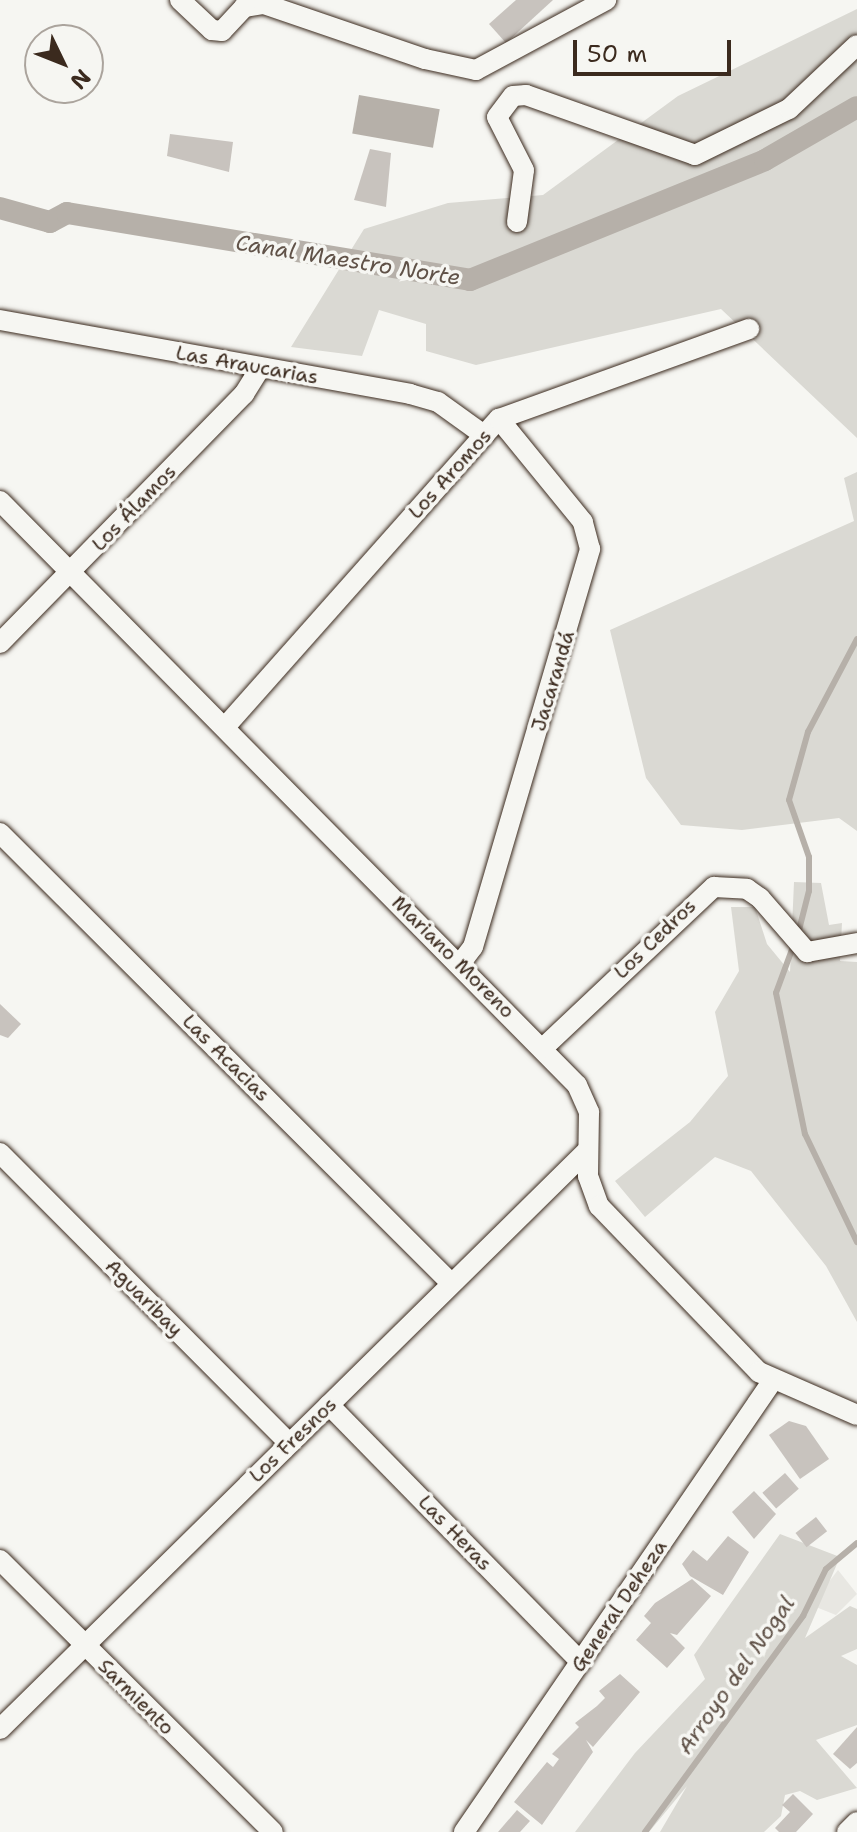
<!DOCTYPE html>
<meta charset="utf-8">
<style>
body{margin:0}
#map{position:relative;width:857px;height:1832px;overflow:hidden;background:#f6f6f2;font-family:"Shantell Sans",sans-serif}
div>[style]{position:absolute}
.built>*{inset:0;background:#e8e7e2}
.green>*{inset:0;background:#dad9d3}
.water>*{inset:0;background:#b6b0a9;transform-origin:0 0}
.stream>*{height:6px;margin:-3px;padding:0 3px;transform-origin:3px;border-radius:3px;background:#b6b0a9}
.canal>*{height:22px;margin:-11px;padding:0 11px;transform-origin:11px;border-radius:11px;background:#b6b0a9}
.building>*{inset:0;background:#c8c3be;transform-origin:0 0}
.roads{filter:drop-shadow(0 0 2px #3b2a1e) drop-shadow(0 0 2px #3b2a1e)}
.minor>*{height:20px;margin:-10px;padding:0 10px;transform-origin:10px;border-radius:10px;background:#f6f6f2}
span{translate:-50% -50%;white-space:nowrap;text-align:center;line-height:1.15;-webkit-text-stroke:7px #f6f6f2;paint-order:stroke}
.street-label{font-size:20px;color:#3b2a1e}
.water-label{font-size:22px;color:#605248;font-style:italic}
.north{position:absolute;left:24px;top:24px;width:80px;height:80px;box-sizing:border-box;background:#f6f6f2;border:2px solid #aba49d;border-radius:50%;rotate:133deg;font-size:22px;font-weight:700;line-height:32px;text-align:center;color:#3b2a1e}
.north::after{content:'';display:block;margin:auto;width:28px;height:36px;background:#3b2a1e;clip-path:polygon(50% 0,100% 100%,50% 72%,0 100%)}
.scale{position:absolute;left:573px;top:40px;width:158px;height:36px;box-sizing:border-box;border:4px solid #3b2a1e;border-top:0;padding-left:10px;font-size:24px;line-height:28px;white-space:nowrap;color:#3b2a1e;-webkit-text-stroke:6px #f6f6f2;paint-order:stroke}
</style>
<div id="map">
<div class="built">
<i style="clip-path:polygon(838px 1570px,857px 1594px,836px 1615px,811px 1605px)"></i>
</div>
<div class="green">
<i style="clip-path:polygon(857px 9px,857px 438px,721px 309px,476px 365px,426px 351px,426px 324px,379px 310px,362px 356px,291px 347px,364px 229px,448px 203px,543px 195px,678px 96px)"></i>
<i style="clip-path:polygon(857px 472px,857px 831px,839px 818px,742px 830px,681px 825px,646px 778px,610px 630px,854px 521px,844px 478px)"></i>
<i style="clip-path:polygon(794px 882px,821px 883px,829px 925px,842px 923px,840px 961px,857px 962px,857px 1322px,826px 1266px,751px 1171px,715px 1157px,645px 1217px,615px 1181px,690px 1122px,728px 1076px,715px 1012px,739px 971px,731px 907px,755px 907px,767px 944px,790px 972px)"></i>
<i style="clip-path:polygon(780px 1534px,840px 1557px,805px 1638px,850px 1606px,857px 1609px,857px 1649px,841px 1656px,857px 1665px,857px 1725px,816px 1740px,857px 1788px,817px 1800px,800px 1791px,785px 1795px,781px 1816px,764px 1832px,660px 1832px,687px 1786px,649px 1832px,575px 1832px,635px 1753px,705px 1679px,694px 1655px)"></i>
</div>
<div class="water">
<i style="left:359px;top:95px;width:82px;height:39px;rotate:10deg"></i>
</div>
<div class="stream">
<i style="left:798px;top:934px;width:44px;rotate:-75.7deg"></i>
<i style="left:809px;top:891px;width:34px;rotate:-90deg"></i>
<i style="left:809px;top:857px;width:60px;rotate:-109.3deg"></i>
<i style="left:789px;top:800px;width:71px;rotate:-74.4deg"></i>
<i style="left:808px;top:732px;width:105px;rotate:-62.2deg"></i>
<i style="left:794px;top:944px;width:52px;rotate:110.2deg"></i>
<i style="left:776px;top:993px;width:144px;rotate:78.4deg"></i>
<i style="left:805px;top:1134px;width:120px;rotate:64.3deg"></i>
<i style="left:645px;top:1832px;width:268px;rotate:-53.8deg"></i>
<i style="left:803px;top:1616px;width:52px;rotate:-63.9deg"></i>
<i style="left:826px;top:1569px;width:40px;rotate:-40deg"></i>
</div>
<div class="canal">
<i style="left:0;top:208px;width:52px;rotate:15.6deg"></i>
<i style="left:50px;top:222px;width:19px;rotate:-28deg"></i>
<i style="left:67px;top:213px;width:409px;rotate:9.4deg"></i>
<i style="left:470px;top:280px;width:318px;rotate:-22.1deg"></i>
<i style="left:765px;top:160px;width:106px;rotate:-29.9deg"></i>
</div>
<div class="building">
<i style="clip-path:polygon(516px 0,553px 0,506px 43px,489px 24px)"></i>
<i style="clip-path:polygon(170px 134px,233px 142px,229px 172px,167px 156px)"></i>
<i style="clip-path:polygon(370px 149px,391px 153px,386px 207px,354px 200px)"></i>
<i style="clip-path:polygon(0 1004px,21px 1024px,8px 1038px,0 1035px)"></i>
<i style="clip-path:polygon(789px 1421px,806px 1426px,829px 1459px,800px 1479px,769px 1435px)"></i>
<i style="left:785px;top:1473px;width:21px;height:30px;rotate:49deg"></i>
<i style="clip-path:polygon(754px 1491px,776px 1514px,754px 1539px,732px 1512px)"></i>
<i style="left:816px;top:1517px;width:18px;height:26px;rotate:52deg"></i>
<i style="clip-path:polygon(728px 1536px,749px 1552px,723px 1595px,690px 1576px,682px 1564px,693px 1550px,707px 1561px)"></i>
<i style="clip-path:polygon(692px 1579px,711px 1596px,677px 1635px,670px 1633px,685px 1648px,667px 1668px,636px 1640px,651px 1623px,644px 1616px,655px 1603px)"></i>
<i style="clip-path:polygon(620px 1674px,640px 1692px,593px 1747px,586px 1740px,593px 1752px,542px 1825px,514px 1802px,547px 1762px,553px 1767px,559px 1759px,552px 1754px,579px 1727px,575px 1723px,597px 1706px,605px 1698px,599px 1691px)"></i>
<i style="clip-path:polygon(857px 1727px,857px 1763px,850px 1769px,833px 1754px)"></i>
<i style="clip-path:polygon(793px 1794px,813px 1814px,796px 1832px,779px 1832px,775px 1828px,790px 1812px,782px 1805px)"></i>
<i style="clip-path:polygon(517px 1810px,530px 1821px,520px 1832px,498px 1832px)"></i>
</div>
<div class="roads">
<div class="minor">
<i style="left:180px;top:0;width:44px;rotate:43.2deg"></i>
<i style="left:212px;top:30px;width:10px;rotate:6deg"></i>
<i style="left:222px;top:31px;width:33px;rotate:-47deg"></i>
<i style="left:244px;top:7px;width:20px;rotate:-9deg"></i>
<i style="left:264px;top:4px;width:170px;rotate:18.9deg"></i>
<i style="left:425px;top:59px;width:52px;rotate:12.2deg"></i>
<i style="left:476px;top:70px;width:148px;rotate:-28.3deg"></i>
<i style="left:517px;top:222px;width:52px;rotate:-82.3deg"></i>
<i style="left:524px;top:170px;width:59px;rotate:-117deg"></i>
<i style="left:497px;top:117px;width:26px;rotate:-53deg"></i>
<i style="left:513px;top:96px;width:13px;rotate:-4deg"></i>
<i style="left:526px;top:95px;width:179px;rotate:19.5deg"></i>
<i style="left:695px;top:155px;width:105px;rotate:-26.1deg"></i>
<i style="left:789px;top:109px;width:93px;rotate:-43.3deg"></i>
<i style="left:0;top:320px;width:417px;rotate:10.2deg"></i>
<i style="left:410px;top:394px;width:29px;rotate:16deg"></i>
<i style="left:438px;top:402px;width:57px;rotate:35.7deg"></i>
<i style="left:0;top:501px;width:821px;rotate:45.35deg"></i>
<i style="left:577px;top:1085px;width:30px;rotate:66deg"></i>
<i style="left:589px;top:1112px;width:64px;rotate:90.9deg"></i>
<i style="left:588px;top:1176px;width:32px;rotate:70deg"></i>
<i style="left:599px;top:1206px;width:231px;rotate:46.1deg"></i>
<i style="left:759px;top:1372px;width:107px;rotate:23.7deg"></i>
<i style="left:0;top:643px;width:349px;rotate:-45.6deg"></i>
<i style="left:244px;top:394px;width:31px;rotate:-58deg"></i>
<i style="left:226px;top:726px;width:411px;rotate:-48.4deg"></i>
<i style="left:499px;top:419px;width:266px;rotate:-19.8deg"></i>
<i style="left:0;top:833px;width:637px;rotate:44.94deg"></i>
<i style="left:460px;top:964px;width:21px;rotate:-53deg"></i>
<i style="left:473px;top:947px;width:415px;rotate:-73.6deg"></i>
<i style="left:590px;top:549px;width:28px;rotate:-105deg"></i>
<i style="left:583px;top:522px;width:133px;rotate:-129.2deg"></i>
<i style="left:543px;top:1048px;width:235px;rotate:-43.3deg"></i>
<i style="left:714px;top:887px;width:33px;rotate:3deg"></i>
<i style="left:747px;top:889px;width:16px;rotate:35deg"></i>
<i style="left:760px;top:898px;width:72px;rotate:49deg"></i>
<i style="left:807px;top:952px;width:51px;rotate:-10.2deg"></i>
<i style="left:0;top:1153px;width:409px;rotate:45.1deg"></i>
<i style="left:329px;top:1405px;width:360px;rotate:45.6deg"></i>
<i style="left:0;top:1560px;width:385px;rotate:44.9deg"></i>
<i style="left:0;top:1729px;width:822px;rotate:-44.56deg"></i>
<i style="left:464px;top:1832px;width:548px;rotate:-55.64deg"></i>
<i style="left:847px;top:1832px;width:14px;rotate:-45deg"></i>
</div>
</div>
<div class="street-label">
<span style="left:247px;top:365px;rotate:10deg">Las Araucarias</span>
<span style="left:450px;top:474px;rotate:-48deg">Los Aromos</span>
<span style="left:134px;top:508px;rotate:-46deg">Los Álamos</span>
<span style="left:553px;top:681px;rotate:-73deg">Jacarandá</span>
<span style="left:655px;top:939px;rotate:-44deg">Los Cedros</span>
<span style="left:453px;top:957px;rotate:45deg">Mariano Moreno</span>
<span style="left:226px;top:1058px;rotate:45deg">Las Acacias</span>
<span style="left:144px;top:1298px;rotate:45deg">Aguaribay</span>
<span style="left:293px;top:1440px;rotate:-44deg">Los Fresnos</span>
<span style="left:455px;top:1533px;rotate:46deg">Las Heras</span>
<span style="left:619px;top:1606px;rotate:-56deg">General Deheza</span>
<span style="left:136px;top:1697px;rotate:45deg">Sarmiento</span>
</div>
<div class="water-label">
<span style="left:348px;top:260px;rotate:9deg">Canal Maestro Norte</span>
<span style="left:736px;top:1675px;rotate:-55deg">Arroyo del Nogal</span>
</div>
<div class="north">N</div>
<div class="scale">50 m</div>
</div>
